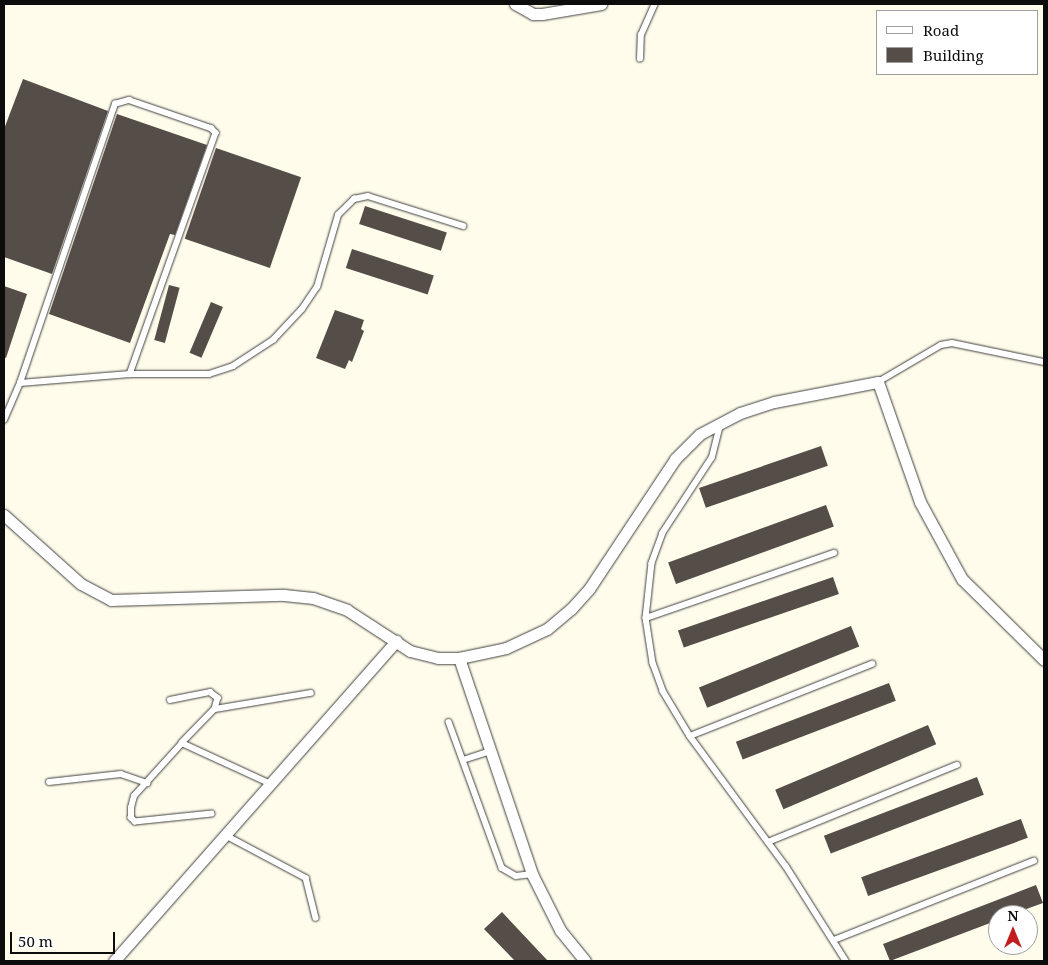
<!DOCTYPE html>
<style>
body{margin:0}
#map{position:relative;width:1048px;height:965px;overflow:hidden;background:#fffceb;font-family:"Noto Serif",serif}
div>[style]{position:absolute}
.building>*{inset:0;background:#554d48;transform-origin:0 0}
.roads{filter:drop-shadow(0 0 1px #3f3f3f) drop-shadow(0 0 1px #3f3f3f)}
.lane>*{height:5.5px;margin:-2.75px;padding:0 2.75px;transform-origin:2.75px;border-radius:2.75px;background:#fff}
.street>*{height:11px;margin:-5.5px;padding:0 5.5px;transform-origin:5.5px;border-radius:5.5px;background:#fff}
span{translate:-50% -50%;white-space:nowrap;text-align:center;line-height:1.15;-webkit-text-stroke:5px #fff;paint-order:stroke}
.frame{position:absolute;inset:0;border:5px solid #0c0c0c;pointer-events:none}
.legend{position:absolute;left:876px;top:10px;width:162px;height:65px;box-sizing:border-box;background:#fff;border:1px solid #9e9e9e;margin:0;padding:6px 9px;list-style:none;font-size:15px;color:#0c0c0c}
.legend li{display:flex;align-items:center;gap:10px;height:25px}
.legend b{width:25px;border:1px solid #9e9e9e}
.north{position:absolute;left:988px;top:905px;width:50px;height:50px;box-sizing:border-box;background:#fff;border:1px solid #9e9e9e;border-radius:50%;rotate:0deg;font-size:14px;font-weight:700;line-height:20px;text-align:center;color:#0c0c0c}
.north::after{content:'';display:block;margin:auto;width:18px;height:22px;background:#c21d20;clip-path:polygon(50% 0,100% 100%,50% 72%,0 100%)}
.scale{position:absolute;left:10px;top:932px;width:105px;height:22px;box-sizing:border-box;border:2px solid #0c0c0c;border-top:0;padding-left:6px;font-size:15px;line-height:18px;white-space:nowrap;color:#0c0c0c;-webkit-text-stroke:4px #fff;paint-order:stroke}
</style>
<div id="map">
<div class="building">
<i style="clip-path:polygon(23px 79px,108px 111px,52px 274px,4px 257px,4px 129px)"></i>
<i style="clip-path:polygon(117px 114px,207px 145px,175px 235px,170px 234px,130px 343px,49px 314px)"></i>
<i style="left:216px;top:148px;width:90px;height:96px;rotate:19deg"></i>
<i style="left:365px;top:206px;width:86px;height:19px;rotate:18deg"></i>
<i style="left:352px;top:249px;width:86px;height:20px;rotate:18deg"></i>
<i style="left:169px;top:285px;width:11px;height:57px;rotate:15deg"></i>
<i style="clip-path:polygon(4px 286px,27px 294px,6px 358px,4px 357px)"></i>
<i style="left:211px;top:302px;width:13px;height:55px;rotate:23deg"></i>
<i style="clip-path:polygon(335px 310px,364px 320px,361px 329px,364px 331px,352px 362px,349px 360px,345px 369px,316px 358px)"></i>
<i style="left:821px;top:446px;width:21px;height:129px;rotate:71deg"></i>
<i style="left:826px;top:505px;width:23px;height:168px;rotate:70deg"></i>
<i style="left:833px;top:577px;width:18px;height:164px;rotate:71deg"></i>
<i style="left:851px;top:626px;width:22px;height:164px;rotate:68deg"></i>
<i style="left:889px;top:683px;width:19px;height:164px;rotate:69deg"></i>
<i style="left:928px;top:725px;width:21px;height:166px;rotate:67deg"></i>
<i style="left:977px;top:777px;width:19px;height:164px;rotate:69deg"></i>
<i style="left:1021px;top:819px;width:20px;height:170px;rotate:70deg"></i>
<i style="clip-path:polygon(1036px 885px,1043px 903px,1010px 915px,998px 915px,998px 920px,890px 961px,883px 944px)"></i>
<i style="clip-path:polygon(502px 912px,548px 961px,515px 961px,484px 929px)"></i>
</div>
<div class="roads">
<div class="lane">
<i style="left:640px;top:59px;width:24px;rotate:-88deg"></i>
<i style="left:641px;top:35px;width:34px;rotate:-66deg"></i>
<i style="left:878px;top:382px;width:73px;rotate:-30.4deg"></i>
<i style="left:941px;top:345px;width:11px;rotate:-10deg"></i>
<i style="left:952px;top:343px;width:94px;rotate:11.7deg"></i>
<i style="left:20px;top:383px;width:110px;rotate:-4.7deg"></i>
<i style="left:130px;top:374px;width:79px"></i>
<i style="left:209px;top:374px;width:25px;rotate:-18deg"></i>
<i style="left:233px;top:366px;width:48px;rotate:-33deg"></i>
<i style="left:273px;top:340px;width:42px;rotate:-46.9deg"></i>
<i style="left:302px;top:309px;width:27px;rotate:-56deg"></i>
<i style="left:317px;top:287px;width:75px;rotate:-73.7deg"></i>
<i style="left:338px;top:215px;width:23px;rotate:-45deg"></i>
<i style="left:354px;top:199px;width:14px;rotate:-12deg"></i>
<i style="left:368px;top:196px;width:100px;rotate:17.5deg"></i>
<i style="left:4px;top:420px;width:40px;rotate:-66.6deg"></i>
<i style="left:20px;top:383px;width:295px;rotate:-71.2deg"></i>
<i style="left:115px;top:104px;width:15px;rotate:-16deg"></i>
<i style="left:129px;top:100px;width:87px;rotate:18.9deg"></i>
<i style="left:211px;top:128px;width:7px;rotate:45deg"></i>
<i style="left:216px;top:133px;width:256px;rotate:109.6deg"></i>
<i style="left:721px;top:423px;width:36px;rotate:104deg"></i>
<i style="left:712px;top:458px;width:90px;rotate:123.2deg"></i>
<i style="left:663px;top:533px;width:32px;rotate:110deg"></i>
<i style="left:652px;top:563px;width:55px;rotate:96.2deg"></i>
<i style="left:646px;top:618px;width:46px;rotate:81.2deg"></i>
<i style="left:653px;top:663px;width:30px;rotate:70deg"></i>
<i style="left:663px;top:691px;width:52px;rotate:59deg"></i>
<i style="left:690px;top:736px;width:162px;rotate:53.6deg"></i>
<i style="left:786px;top:866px;width:112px;rotate:57.7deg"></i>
<i style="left:646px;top:618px;width:199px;rotate:-19.1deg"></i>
<i style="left:170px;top:700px;width:41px;rotate:-11.3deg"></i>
<i style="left:210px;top:692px;width:10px;rotate:37deg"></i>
<i style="left:218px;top:698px;width:11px;rotate:105deg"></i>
<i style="left:215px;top:709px;width:47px;rotate:134.1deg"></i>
<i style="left:215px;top:709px;width:97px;rotate:-9.5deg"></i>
<i style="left:449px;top:722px;width:155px;rotate:70deg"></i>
<i style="left:502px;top:868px;width:16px;rotate:30deg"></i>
<i style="left:516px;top:876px;width:16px;rotate:-7deg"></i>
<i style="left:690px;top:736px;width:196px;rotate:-21.6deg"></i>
<i style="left:463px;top:760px;width:29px;rotate:-18deg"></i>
<i style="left:49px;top:782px;width:72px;rotate:-6.3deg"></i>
<i style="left:121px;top:774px;width:28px;rotate:19deg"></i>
<i style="left:212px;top:814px;width:77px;rotate:174.1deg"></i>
<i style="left:135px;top:822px;width:6px;rotate:-135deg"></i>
<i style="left:131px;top:818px;width:10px;rotate:-90deg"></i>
<i style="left:131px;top:808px;width:12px;rotate:-76deg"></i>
<i style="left:134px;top:796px;width:72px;rotate:-47.8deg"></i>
<i style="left:182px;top:743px;width:98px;rotate:24.7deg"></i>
<i style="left:225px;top:835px;width:92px;rotate:28deg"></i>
<i style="left:306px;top:878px;width:41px;rotate:76deg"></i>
<i style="left:768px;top:842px;width:204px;rotate:-22.2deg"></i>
<i style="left:834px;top:940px;width:215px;rotate:-21.6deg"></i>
</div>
<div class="street">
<i style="left:515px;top:4px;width:21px;rotate:29deg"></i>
<i style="left:533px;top:14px;width:9px"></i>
<i style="left:542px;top:14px;width:60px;rotate:-9.6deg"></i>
<i style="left:4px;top:515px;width:103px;rotate:41.9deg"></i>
<i style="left:81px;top:584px;width:34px;rotate:28deg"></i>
<i style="left:111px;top:600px;width:173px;rotate:-1.7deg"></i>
<i style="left:284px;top:595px;width:29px;rotate:6deg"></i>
<i style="left:313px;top:598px;width:36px;rotate:19deg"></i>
<i style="left:347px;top:610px;width:75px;rotate:33.1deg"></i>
<i style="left:410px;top:651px;width:29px;rotate:14deg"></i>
<i style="left:438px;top:658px;width:21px"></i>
<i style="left:459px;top:658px;width:48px;rotate:-12deg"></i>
<i style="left:506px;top:648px;width:45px;rotate:-24.9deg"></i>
<i style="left:547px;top:629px;width:31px;rotate:-40deg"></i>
<i style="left:571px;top:609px;width:27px;rotate:-48deg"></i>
<i style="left:589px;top:589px;width:156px;rotate:-56.5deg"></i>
<i style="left:675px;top:459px;width:35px;rotate:-45deg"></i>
<i style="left:700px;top:434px;width:45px;rotate:-27.7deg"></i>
<i style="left:740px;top:413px;width:36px;rotate:-18deg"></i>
<i style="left:774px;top:402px;width:106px;rotate:-10.9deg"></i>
<i style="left:878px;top:382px;width:127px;rotate:70.7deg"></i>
<i style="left:920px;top:502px;width:88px;rotate:61.4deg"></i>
<i style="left:962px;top:579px;width:115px;rotate:44.6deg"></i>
<i style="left:459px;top:658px;width:228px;rotate:71.3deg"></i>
<i style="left:532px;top:874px;width:63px;rotate:63.4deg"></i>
<i style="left:560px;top:930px;width:40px;rotate:51deg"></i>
<i style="left:114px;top:961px;width:427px;rotate:-48.6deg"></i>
</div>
</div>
<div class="frame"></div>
<ul class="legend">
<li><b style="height:6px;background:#fff"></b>Road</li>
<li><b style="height:14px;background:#554d48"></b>Building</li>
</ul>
<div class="north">N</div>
<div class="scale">50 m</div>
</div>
